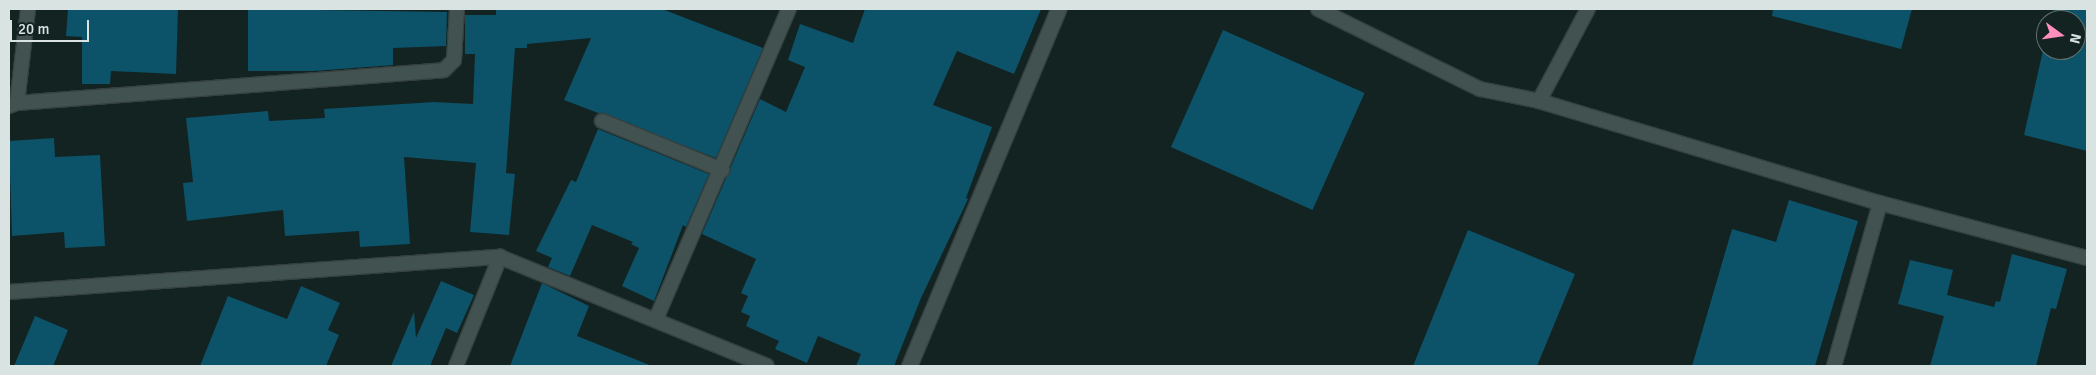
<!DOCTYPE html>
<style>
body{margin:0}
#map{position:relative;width:2096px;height:375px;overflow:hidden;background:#132322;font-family:Signika,sans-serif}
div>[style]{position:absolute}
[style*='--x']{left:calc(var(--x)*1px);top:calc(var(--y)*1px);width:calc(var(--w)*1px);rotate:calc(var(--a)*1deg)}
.building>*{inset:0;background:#0c5268;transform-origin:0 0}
.roads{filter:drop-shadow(1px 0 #35403f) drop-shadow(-1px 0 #35403f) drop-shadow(0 1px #35403f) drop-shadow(0 -1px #35403f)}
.lane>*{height:14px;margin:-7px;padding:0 7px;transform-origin:7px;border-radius:7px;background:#415251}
.secondary>*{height:15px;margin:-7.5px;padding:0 7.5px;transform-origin:7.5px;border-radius:7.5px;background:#415251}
span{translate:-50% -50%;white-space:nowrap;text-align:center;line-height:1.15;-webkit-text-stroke:5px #132322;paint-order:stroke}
.frame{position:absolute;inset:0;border:10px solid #d9e3e2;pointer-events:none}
.north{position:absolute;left:2036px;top:10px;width:50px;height:50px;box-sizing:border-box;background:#132322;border:1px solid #62706f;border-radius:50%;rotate:104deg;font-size:14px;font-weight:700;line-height:20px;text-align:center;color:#d9e3e2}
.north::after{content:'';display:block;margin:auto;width:18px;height:22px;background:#fe8ebb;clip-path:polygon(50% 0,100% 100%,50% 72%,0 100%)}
.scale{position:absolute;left:10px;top:20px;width:79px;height:22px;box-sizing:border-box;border:2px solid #d9e3e2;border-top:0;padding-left:6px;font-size:15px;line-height:18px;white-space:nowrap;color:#d9e3e2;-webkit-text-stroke:4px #132322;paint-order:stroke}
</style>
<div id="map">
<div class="building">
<div style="clip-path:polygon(68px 9px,178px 9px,176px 74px,111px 71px,110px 84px,82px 84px,82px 37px,66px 36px)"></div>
<div style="clip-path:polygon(248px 9px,447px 12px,446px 46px,393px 48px,393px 65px,314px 71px,248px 71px)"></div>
<div style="clip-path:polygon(496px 9px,662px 9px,763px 48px,716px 158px,564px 100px,591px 38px,527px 44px,527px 48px,515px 48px,506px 173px,515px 174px,509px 235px,470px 232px,476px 163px,404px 157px,410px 244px,360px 247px,359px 231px,285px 236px,283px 210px,187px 221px,183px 183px,193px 182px,186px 118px,268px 111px,269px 121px,325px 118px,324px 109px,434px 102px,473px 104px,475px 54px,465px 54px,465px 15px,496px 15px)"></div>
<div style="clip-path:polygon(865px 9px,1041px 9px,1014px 74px,957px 51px,933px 105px,992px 127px,966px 198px,968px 199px,921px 298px,894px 366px,856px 366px,861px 354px,818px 336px,807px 363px,775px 349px,779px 341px,746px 326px,750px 316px,741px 312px,748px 296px,741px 293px,756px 259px,702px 234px,760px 99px,786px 112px,805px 67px,788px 60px,800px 24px,853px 43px)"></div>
<div style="clip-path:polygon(1773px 9px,1912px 9px,1901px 49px,1772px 16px)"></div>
<div style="clip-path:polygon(2054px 9px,2087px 9px,2087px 151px,2024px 135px,2046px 37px,2046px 50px,2076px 50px,2076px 20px,2051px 20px)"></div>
<div style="left:1223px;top:30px;width:155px;height:128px;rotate:24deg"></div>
<div style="clip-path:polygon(598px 129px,709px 174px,686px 227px,683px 225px,654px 301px,622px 286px,639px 248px,631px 244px,633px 242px,592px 225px,570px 276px,548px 267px,552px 258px,536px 251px,571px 180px,576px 182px)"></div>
<div style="clip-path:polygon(54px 138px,55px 157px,100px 155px,105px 246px,65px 248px,64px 232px,12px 236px,9px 141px)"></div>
<div style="clip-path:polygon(1789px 200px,1858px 221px,1815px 366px,1692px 366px,1732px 229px,1776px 242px)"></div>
<div style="clip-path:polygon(1468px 230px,1575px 274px,1537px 366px,1413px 366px)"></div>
<div style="clip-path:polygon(2012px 254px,2067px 269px,2056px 309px,2051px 308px,2036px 366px,1930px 366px,1944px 316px,1898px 304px,1910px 260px,1953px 270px,1947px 295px,1994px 307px,1996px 301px,2000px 302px)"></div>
<div style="clip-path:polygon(441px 281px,474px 295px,457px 333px,446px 328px,430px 366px,391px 366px,414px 312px,416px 338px)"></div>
<div style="clip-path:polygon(542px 283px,589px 306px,577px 336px,652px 366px,510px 366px)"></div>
<div style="clip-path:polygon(301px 286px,340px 303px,328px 330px,339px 335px,326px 366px,200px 366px,228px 296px,287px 319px)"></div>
<div style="clip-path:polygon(35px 316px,68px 330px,53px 366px,14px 366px)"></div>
</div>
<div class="roads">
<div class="lane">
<div style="--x:1318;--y:9;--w:181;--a:26.3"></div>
<div style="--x:1480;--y:89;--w:60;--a:11.5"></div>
<div style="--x:1539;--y:101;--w:356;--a:16.7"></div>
<div style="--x:1880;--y:203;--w:214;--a:14.9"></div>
<div style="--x:1539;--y:101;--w:104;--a:-62"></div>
<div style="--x:17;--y:103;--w:95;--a:-83.3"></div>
<div style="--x:9;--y:106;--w:9;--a:-21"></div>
<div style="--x:17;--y:103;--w:428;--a:-4.4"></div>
<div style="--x:444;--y:70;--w:14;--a:-45"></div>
<div style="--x:454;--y:60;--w:51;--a:-86.6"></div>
<div style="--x:602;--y:121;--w:130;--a:22.2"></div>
<div style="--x:9;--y:292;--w:492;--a:-4.1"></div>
<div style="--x:500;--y:257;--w:288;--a:22.2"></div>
<div style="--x:656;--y:319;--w:337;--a:-66.8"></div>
<div style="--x:456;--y:366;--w:118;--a:-68"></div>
<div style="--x:1834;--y:366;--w:169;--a:-74.2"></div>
</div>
<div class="secondary">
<div style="--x:909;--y:366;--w:387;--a:-67.3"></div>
</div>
</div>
<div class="frame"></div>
<div class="north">N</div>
<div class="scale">20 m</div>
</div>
